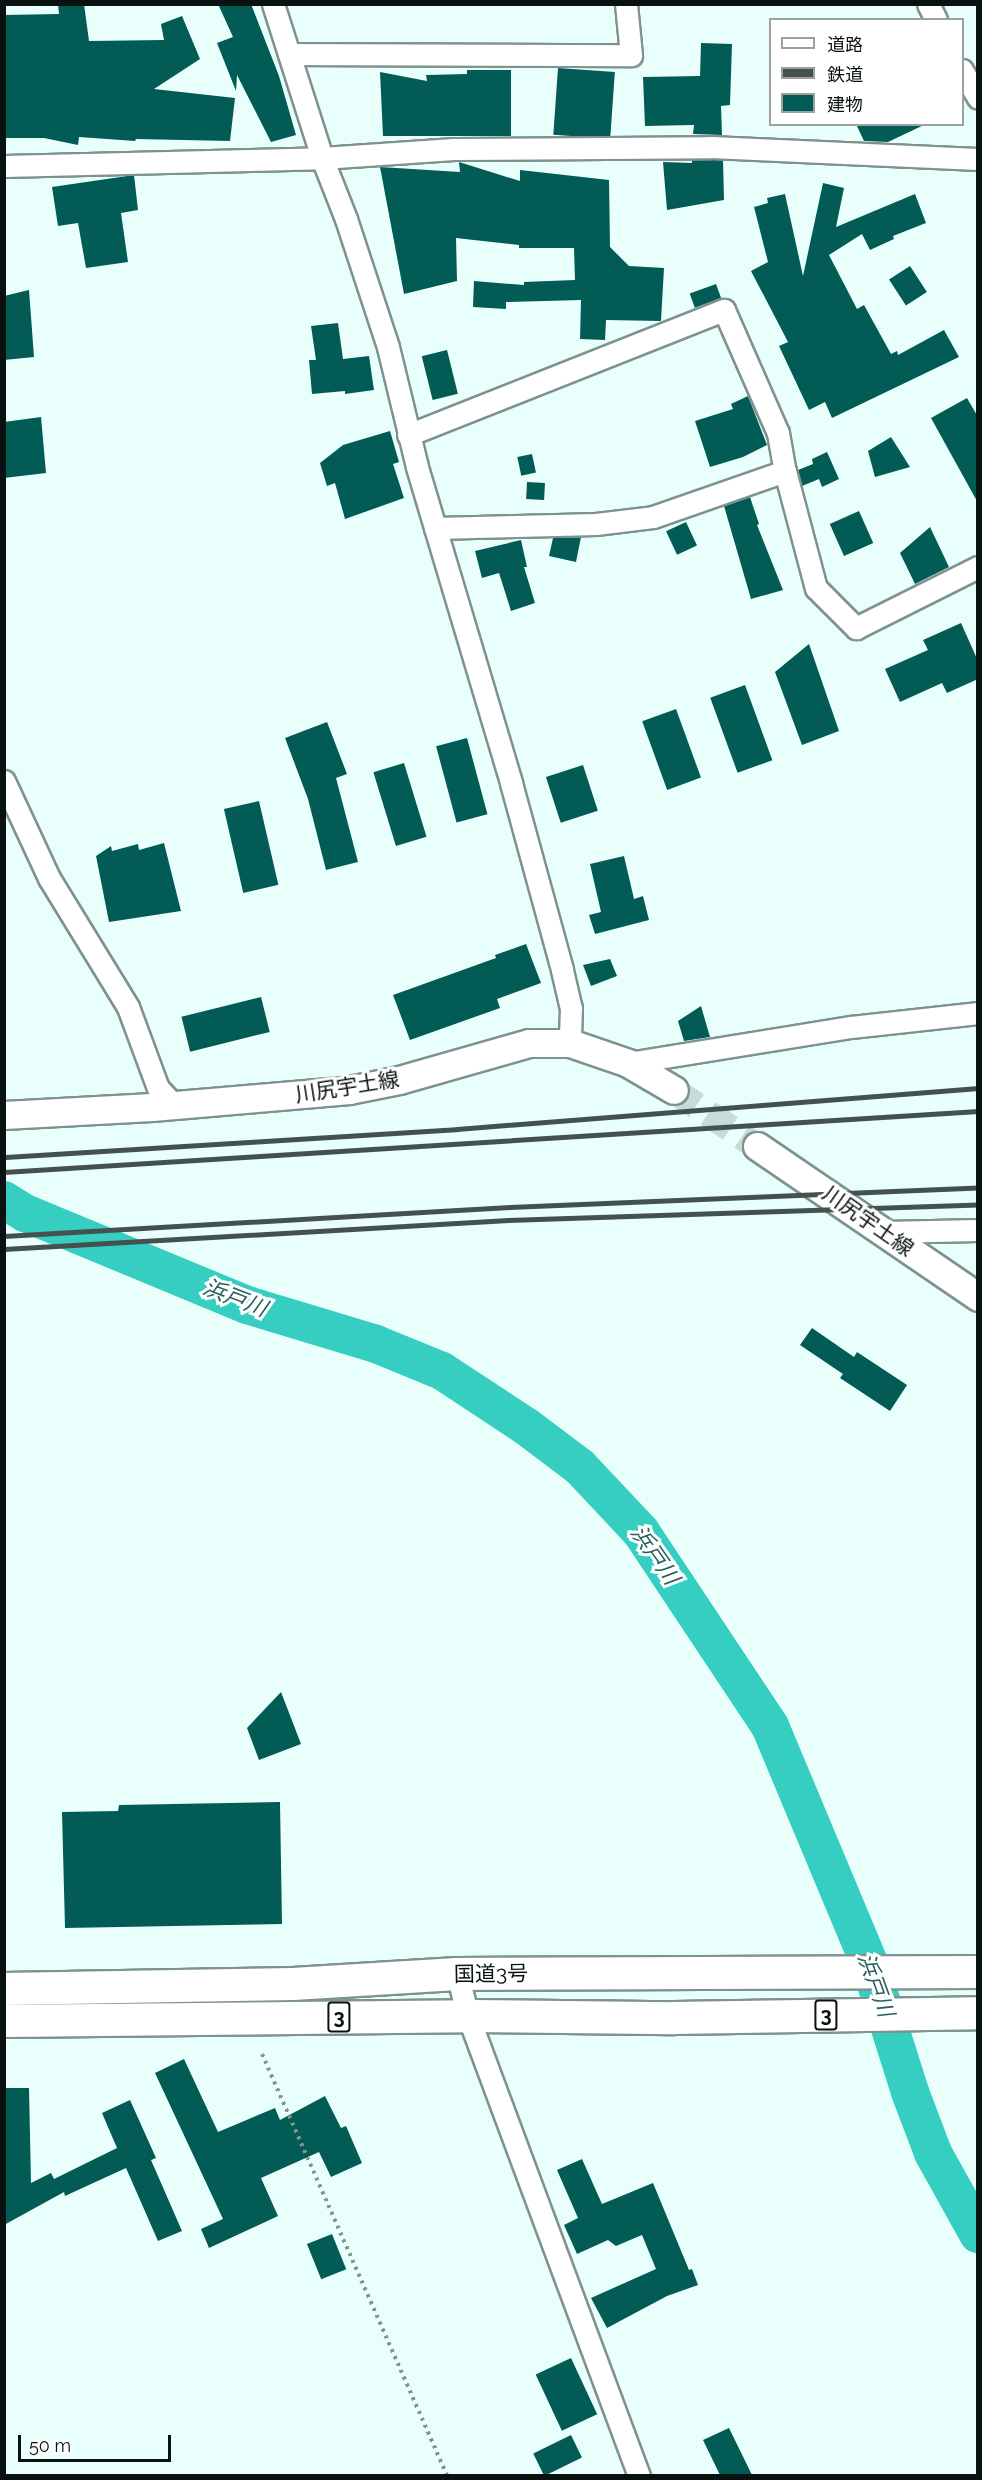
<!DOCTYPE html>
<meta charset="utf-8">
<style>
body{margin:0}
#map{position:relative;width:982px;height:2480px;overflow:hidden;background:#e8fffc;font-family:Raleway,"Noto Sans JP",sans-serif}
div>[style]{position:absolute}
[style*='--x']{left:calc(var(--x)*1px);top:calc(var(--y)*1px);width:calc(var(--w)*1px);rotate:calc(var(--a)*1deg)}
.river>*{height:38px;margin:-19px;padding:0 19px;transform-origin:19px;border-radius:19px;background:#36cec1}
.building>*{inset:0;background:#025c55;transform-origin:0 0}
.major-tunnel>*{height:27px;margin-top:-13.5px;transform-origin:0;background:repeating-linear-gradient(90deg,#c7dbd9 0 27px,transparent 0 41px)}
.path>*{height:4px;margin-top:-2px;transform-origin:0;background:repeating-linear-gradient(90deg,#849492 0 3px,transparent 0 7.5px)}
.roads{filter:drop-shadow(2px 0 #7e928f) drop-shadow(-2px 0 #7e928f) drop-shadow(0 2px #7e928f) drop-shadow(0 -2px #7e928f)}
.minor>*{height:21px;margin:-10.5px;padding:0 10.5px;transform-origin:10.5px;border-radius:10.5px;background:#fff}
.major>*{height:27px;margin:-13.5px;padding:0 13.5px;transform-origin:13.5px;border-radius:13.5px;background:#fff}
.highway>*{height:32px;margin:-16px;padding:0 16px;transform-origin:16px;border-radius:16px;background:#fff}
.rail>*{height:4.5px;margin:-2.25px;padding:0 2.25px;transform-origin:2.25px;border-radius:2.25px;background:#45514f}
span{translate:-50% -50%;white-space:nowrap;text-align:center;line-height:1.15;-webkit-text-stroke:6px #fff;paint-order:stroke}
.shield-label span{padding:2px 4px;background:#fff;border:2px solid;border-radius:4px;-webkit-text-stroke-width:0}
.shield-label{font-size:20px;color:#0a1211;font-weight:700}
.street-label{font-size:21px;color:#0a1211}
.water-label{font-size:22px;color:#27625c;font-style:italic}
.frame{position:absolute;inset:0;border:6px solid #0a1211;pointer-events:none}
.legend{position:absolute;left:769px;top:18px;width:195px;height:108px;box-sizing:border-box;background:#fff;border:2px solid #9da0a0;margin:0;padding:8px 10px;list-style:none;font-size:18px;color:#0a1211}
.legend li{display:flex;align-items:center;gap:12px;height:30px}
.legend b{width:30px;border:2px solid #9da0a0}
.scale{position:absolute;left:18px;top:2435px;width:153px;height:27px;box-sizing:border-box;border:3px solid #0a1211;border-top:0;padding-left:8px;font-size:18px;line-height:21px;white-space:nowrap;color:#0a1211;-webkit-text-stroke:4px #fff;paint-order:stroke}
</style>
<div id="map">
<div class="river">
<div style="--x:4;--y:1200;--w:25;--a:32"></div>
<div style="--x:25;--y:1213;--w:240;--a:22.5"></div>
<div style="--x:247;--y:1305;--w:135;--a:16.8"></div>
<div style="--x:376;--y:1344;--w:71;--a:22.2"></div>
<div style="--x:442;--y:1371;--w:102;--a:33.4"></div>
<div style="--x:527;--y:1427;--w:66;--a:37"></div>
<div style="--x:580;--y:1467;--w:89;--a:46.8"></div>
<div style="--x:641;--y:1532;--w:233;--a:56.4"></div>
<div style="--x:770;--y:1726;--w:259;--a:67.3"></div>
<div style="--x:870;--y:1965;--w:133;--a:72.5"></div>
<div style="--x:910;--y:2092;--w:65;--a:69.3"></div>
<div style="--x:933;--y:2153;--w:93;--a:60.9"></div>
</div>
<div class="building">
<div style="clip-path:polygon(58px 4px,84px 4px,89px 41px,164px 40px,161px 24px,182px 16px,200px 59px,154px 89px,235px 98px,230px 141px,136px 139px,135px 141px,79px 137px,78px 145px,44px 138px,4px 138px,4px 15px,59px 14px)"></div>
<div style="clip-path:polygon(218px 4px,251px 4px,279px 76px,296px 135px,271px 142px,237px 75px,236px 91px,217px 43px,233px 37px)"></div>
<div style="clip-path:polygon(701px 43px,732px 44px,730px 105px,721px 106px,722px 135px,693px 134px,694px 125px,645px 126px,643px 77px,700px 76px)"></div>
<div style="left:558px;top:68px;width:57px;height:67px;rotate:4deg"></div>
<div style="clip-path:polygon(467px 70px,511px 70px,511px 136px,383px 136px,380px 72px,427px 81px,426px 75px,467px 74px)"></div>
<div style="clip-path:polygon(856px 124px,926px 124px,888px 142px,864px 141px)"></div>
<div style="clip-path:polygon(692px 160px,723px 160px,724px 200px,667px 210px,663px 162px,692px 163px)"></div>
<div style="clip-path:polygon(459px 162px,520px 181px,520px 170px,609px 180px,610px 247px,629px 266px,664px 268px,661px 321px,606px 320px,605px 340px,580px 339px,581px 300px,506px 302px,506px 309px,473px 307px,474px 281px,524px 285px,524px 282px,575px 280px,574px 248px,519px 248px,519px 245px,456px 238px,457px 281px,404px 294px,380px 167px,460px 172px)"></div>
<div style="clip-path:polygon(134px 175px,138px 210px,121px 213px,128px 262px,86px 268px,78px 223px,58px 226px,52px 187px)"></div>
<div style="clip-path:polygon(823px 183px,844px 188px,836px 227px,915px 194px,926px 223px,893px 236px,894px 239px,870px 250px,862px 234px,829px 255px,857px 309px,864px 305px,891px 354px,897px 351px,898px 355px,944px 330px,959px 357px,832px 418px,825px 402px,809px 410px,779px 346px,788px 342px,751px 271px,768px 262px,754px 207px,768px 203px,767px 198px,785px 194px,803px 276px)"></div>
<div style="left:910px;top:266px;width:31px;height:25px;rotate:57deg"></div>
<div style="left:716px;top:284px;width:15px;height:28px;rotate:70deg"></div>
<div style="clip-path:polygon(29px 290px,34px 357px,4px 360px,4px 296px)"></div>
<div style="clip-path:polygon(338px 323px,343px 359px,369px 356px,374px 390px,345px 394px,345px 391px,312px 394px,309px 360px,316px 360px,311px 326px)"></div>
<div style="left:447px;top:350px;width:45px;height:26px;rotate:76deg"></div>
<div style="clip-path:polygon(748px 396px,767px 445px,743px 457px,710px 467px,695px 421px,733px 409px,731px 404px)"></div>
<div style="clip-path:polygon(967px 398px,978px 417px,978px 503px,931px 418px)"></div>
<div style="clip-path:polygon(41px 417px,46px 473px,4px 478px,4px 422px)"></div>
<div style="clip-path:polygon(390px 431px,399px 462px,393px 464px,404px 498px,345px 519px,335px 483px,327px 486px,320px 463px,343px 445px)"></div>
<div style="clip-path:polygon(891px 437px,910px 467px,875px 477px,868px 451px)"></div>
<div style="clip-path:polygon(827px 452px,839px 479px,822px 487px,819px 479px,802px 486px,798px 470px,813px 464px,812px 459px)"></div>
<div style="left:532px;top:454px;width:19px;height:15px;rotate:78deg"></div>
<div style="left:527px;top:482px;width:18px;height:17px;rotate:3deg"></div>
<div style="clip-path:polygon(750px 497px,759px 524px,757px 525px,783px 590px,751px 599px,724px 506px)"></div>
<div style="left:859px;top:511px;width:35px;height:32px;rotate:66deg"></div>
<div style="left:686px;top:522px;width:26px;height:22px;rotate:65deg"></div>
<div style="clip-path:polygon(930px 527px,949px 567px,915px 584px,900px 553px)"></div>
<div style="clip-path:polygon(581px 537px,576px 562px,549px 556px,553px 538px)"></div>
<div style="clip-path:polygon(521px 540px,527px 567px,524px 567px,535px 603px,511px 611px,499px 573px,482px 578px,475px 551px)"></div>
<div style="clip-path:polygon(961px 623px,978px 661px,978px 679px,947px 693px,942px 683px,900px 702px,885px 669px,928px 650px,923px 640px)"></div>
<div style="clip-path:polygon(809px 644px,839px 731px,802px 745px,775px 672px)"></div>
<div style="left:745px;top:685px;width:80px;height:37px;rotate:70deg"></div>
<div style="left:676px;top:709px;width:73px;height:36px;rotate:70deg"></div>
<div style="clip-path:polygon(327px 722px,347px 774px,336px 778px,358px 862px,326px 870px,308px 799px,285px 738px)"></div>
<div style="left:467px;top:738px;width:79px;height:32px;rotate:75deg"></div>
<div style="left:404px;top:763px;width:77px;height:32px;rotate:73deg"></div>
<div style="left:583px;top:765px;width:48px;height:39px;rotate:72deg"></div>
<div style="left:259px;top:801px;width:86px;height:36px;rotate:77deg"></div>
<div style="clip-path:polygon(164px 843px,181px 911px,109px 922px,96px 856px,111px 846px,112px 851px,138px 844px,139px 850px)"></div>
<div style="clip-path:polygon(624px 856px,634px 899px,643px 896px,649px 920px,595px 934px,589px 915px,601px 912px,590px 864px)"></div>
<div style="clip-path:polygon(526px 944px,541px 983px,497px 999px,500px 1008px,410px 1040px,393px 995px,496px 958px,495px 955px)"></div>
<div style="clip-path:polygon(610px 959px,617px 976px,591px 986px,583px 965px)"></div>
<div style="left:261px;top:997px;width:36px;height:82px;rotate:76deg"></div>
<div style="clip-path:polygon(701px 1006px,710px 1037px,684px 1041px,678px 1021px)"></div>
<div style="clip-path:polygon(812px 1328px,854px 1357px,857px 1352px,907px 1385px,890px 1411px,840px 1378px,843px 1374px,800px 1345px)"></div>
<div style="clip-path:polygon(281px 1692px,301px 1744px,259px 1760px,247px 1728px)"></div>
<div style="clip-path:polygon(280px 1802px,282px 1924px,65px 1928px,62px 1812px,118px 1811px,119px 1805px)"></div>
<div style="clip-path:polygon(184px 2059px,218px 2132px,275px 2108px,280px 2120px,325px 2096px,341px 2128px,346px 2126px,362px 2163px,331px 2177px,319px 2152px,261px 2178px,278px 2216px,209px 2248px,201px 2229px,223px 2219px,155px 2073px)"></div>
<div style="clip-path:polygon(4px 2088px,29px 2088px,31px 2183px,51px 2173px,54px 2179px,117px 2148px,102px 2113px,130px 2100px,156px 2158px,151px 2160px,182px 2231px,158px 2241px,126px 2168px,65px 2196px,64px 2192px,4px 2225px)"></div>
<div style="clip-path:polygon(582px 2159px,602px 2204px,653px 2183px,689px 2270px,692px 2269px,698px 2285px,667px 2296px,607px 2328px,591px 2298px,656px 2269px,642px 2235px,616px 2246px,608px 2240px,577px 2254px,564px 2225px,578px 2218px,557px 2170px)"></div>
<div style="left:332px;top:2234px;width:38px;height:27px;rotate:68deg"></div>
<div style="left:571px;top:2358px;width:62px;height:39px;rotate:65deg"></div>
<div style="clip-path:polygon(729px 2428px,752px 2475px,720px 2475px,703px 2440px)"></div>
<div style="left:571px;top:2435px;width:25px;height:42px;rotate:64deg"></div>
</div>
<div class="major-tunnel">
<div style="--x:674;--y:1090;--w:100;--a:34"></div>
</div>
<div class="path">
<div style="--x:262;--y:2054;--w:461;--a:66.3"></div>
</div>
<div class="roads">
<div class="minor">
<div style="--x:273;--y:4;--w:162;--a:72.3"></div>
<div style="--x:322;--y:158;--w:66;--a:68.5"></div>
<div style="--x:346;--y:219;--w:135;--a:71.8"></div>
<div style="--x:388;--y:347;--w:123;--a:76.4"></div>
<div style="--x:417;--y:467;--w:330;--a:73.4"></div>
<div style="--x:511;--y:783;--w:194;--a:74.7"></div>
<div style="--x:562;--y:970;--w:39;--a:77"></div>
<div style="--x:571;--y:1008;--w:35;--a:92"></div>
<div style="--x:928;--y:4;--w:18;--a:63"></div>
<div style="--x:289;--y:54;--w:342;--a:0.2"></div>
<div style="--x:631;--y:55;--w:51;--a:-95.6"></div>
<div style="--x:962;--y:70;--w:32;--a:60"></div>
<div style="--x:4;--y:166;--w:318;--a:-1.4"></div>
<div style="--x:322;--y:158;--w:132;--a:-3.9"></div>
<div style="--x:454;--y:149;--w:257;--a:-0.4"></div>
<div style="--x:711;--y:147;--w:267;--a:2.6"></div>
<div style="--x:408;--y:435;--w:340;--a:-21.6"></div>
<div style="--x:724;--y:310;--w:134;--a:66.3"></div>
<div style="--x:778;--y:433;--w:39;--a:80"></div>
<div style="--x:435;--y:528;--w:161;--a:-1.4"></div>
<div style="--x:596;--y:524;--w:57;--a:-7"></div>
<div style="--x:653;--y:517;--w:140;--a:-19.2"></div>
<div style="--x:785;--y:471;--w:121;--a:75.2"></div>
<div style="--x:816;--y:588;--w:57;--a:45"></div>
<div style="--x:856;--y:628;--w:136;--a:-26.6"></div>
<div style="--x:4;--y:781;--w:107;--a:65.1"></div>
<div style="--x:49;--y:878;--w:151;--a:58.5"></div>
<div style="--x:128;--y:1007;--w:86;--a:69.7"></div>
<div style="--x:158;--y:1088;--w:23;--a:47"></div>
<div style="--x:628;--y:1063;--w:226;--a:-9.2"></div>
<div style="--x:851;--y:1027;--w:128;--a:-6.3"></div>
<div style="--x:883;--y:1232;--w:95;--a:-1.2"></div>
<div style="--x:457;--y:1974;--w:43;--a:75.3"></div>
<div style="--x:468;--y:2016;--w:491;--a:69.6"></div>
</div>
<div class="major">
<div style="--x:4;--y:1115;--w:148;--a:-3.1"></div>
<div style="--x:152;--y:1107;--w:198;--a:-4.9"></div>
<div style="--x:349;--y:1090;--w:51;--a:-11.3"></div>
<div style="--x:399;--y:1080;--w:135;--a:-15.9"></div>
<div style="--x:529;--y:1043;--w:41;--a:0"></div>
<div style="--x:570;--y:1043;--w:61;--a:19"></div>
<div style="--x:628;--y:1063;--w:53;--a:30.4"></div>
<div style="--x:757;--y:1146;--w:268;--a:34.3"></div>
</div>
<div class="highway">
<div style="--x:4;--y:1989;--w:289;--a:-1"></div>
<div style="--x:293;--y:1984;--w:164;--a:-3.5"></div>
<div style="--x:457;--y:1974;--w:521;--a:-0.22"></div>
<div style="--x:4;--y:2021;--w:464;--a:-0.6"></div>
<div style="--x:468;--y:2016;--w:206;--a:0.6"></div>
<div style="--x:674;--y:2018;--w:304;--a:-0.9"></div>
</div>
</div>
<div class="rail">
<div style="--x:4;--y:1157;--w:454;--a:-3.5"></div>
<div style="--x:457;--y:1129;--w:523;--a:-4.5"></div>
<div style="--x:4;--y:1172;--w:976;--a:-3.58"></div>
<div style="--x:4;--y:1236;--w:507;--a:-3.28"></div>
<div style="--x:510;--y:1207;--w:468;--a:-2.4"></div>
<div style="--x:4;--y:1249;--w:505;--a:-3.29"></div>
<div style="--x:508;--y:1220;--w:470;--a:-1.9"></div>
</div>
<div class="shield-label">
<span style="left:826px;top:2015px">3</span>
<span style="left:339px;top:2017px">3</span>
</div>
<div class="street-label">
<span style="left:347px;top:1087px;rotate:-9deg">川尻宇土線</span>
<span style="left:868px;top:1221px;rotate:35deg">川尻宇土線</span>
<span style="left:491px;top:1974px;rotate:-1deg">国道3号</span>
</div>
<div class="water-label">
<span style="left:235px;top:1298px;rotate:21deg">浜戸川</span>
<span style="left:655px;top:1555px;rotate:55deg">浜戸川</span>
<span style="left:876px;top:1985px;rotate:70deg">浜戸川</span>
</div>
<div class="frame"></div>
<ul class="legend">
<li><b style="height:8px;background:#fff"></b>道路</li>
<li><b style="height:8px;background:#45514f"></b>鉄道</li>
<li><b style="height:16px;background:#025c55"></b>建物</li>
</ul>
<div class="scale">50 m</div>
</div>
